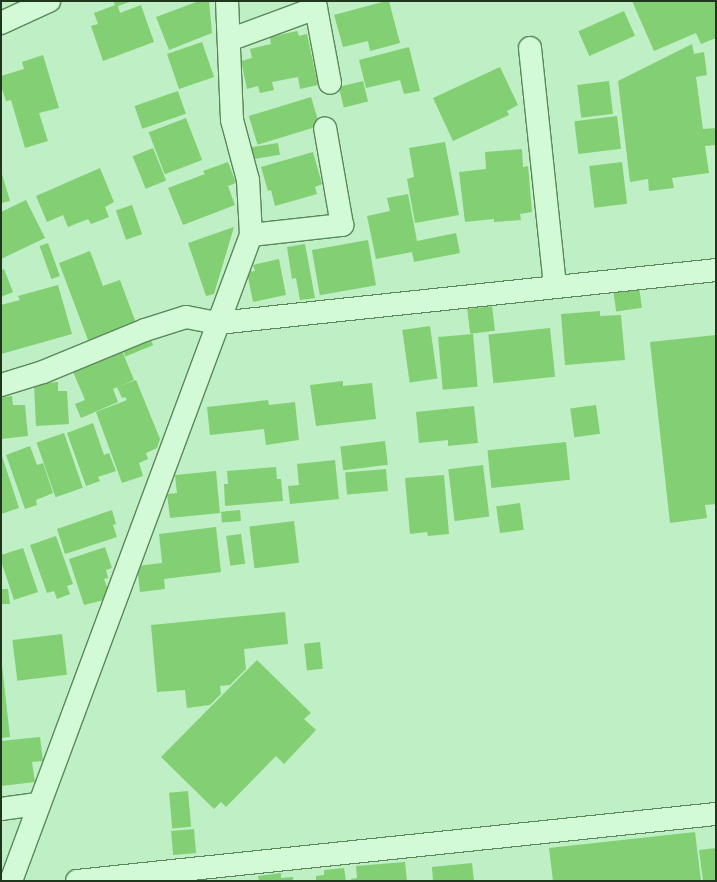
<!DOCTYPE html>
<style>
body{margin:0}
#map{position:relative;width:717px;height:882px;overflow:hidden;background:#bfefc4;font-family:"Zilla Slab",serif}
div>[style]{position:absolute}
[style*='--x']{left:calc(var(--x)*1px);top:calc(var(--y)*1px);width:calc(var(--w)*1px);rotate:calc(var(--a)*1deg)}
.building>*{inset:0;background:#83cf73;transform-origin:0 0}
.roads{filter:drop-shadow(1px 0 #5a8857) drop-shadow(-1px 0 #5a8857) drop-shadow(0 1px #5a8857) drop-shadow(0 -1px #5a8857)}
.street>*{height:22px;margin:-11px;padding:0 11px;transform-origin:11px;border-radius:11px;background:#d2fad6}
span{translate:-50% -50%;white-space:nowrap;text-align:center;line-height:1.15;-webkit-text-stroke:4px #cff7d3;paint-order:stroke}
.frame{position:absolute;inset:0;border:2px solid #1f371c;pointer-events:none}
</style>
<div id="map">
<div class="building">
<div style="clip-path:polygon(113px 1px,132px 1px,118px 6px,120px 13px,141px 5px,154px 42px,103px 61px,91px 26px,98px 24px,94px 13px,115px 5px)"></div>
<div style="clip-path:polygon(199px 1px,209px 1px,212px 33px,169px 50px,156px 17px)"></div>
<div style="clip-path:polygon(386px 1px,389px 1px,400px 43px,370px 51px,368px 41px,343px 47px,334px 15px)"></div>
<div style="clip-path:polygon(632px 1px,716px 1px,716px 38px,701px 44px,696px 33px,654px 51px)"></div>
<div style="left:624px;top:11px;width:27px;height:50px;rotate:66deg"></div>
<div style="clip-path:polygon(297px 31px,299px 36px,307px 34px,318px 85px,300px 89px,298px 77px,272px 82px,274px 90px,260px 93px,258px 86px,247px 89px,241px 61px,252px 58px,250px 49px,271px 44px,270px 37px)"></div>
<div style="left:202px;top:42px;width:37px;height:37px;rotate:71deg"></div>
<div style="clip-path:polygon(692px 44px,694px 54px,704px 52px,707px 75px,696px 77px,703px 129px,716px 128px,716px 145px,705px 146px,709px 173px,672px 178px,674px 188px,649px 191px,648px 179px,630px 182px,618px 81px)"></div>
<div style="clip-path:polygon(409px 47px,420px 91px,404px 94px,400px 80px,366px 88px,359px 60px)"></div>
<div style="clip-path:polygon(43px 55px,59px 108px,39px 113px,48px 141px,25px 148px,11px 100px,6px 101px,1px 86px,1px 76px,24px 69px,22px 62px)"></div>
<div style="clip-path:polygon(500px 67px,518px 105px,507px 111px,509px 115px,453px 141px,433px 98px)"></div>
<div style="left:363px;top:81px;width:21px;height:25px;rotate:76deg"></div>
<div style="left:609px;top:81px;width:33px;height:32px;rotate:83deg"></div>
<div style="left:178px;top:91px;width:24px;height:46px;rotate:71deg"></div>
<div style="left:311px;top:97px;width:30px;height:65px;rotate:73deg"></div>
<div style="left:617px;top:116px;width:33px;height:43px;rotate:83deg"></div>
<div style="left:186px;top:118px;width:45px;height:40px;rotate:69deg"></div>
<div style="clip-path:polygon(445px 142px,459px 215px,415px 223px,407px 179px,414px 177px,409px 148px)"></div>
<div style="left:278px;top:143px;width:12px;height:27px;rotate:81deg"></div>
<div style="left:153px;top:148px;width:35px;height:22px;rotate:68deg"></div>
<div style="clip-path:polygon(522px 149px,523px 167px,528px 166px,532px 212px,520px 214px,521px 220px,494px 222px,494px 219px,465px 222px,459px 172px,486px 169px,485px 152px)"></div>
<div style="clip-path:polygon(313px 152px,322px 184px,315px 187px,317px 194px,275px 206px,271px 190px,268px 191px,261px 167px)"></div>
<div style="clip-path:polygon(228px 162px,236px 183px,228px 186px,235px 205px,183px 225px,168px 188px,205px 174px,203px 171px)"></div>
<div style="left:622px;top:162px;width:42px;height:33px;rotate:83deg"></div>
<div style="clip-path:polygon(100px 168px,114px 202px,105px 207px,109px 217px,91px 224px,88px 219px,68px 227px,63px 215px,47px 222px,36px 196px)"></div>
<div style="clip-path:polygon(1px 171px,10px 201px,1px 203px)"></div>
<div style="clip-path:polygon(408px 194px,417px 241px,456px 233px,460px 253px,414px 262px,412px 252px,376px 259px,367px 216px,390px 211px,387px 198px)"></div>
<div style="clip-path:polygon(26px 200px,45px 238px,1px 259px,1px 212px)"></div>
<div style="left:132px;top:205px;width:31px;height:17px;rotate:71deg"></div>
<div style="clip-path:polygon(234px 227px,214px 294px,206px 296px,188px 243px)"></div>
<div style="left:368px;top:240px;width:46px;height:57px;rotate:80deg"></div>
<div style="left:48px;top:243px;width:35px;height:9px;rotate:70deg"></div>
<div style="clip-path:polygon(305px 244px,315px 298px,300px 300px,296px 278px,292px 279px,287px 247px)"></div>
<div style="clip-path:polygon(90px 251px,103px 286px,120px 280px,136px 323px,88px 340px,59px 263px)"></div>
<div style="clip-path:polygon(279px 259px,286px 295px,253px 302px,247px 272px,255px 271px,253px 265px)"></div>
<div style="clip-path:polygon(4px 269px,13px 292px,1px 297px,1px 270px)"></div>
<div style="clip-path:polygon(58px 285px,72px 334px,1px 354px,1px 305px,20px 300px,18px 296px)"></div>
<div style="left:639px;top:287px;width:21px;height:26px;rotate:82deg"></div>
<div style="left:492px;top:306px;width:25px;height:25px;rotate:83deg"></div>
<div style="clip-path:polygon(600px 311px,600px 316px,621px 315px,625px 360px,565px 365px,561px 314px)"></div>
<div style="left:430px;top:326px;width:53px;height:28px;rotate:82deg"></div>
<div style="left:550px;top:328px;width:49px;height:62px;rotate:84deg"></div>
<div style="left:473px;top:334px;width:53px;height:35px;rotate:85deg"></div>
<div style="left:149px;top:335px;width:11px;height:30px;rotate:68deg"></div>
<div style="clip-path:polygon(716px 335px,716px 504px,705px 505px,707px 518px,670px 523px,650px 342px)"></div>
<div style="clip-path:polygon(120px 346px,134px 380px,113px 389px,118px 402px,81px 418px,75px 404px,85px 400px,71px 367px)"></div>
<div style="clip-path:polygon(136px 380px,160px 439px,157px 448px,146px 453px,148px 459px,139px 463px,143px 476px,122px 483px,96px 412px,127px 400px,125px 397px,122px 398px,117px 387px)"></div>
<div style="clip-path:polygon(343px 381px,343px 386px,372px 383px,376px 419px,316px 426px,310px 385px)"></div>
<div style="clip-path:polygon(58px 382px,58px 391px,67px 391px,69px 424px,36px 426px,34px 384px)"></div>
<div style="clip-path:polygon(12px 396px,13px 405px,25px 405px,28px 436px,1px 439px,1px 397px)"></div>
<div style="clip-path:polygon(268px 400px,269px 405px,295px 402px,299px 440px,266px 445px,264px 429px,210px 435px,207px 407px)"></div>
<div style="left:596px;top:405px;width:29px;height:26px;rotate:82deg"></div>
<div style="clip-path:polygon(474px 406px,478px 443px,448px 446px,448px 440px,419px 443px,416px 412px)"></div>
<div style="clip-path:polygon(93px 423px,104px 455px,109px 453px,116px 471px,98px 477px,100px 481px,86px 486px,67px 433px)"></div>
<div style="left:64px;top:433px;width:58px;height:29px;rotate:71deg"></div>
<div style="left:385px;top:441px;width:24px;height:45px;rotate:83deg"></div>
<div style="left:566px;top:442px;width:38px;height:79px;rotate:84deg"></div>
<div style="clip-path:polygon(30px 446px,37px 465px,43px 463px,53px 493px,36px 500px,37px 505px,25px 509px,6px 455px)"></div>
<div style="clip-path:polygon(1px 453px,19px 508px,1px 514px)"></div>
<div style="clip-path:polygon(335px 460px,339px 499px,290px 504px,288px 486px,299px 485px,297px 464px)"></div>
<div style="left:483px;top:465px;width:52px;height:35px;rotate:83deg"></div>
<div style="clip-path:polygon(276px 467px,277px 479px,281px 479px,283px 501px,225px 506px,224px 484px,228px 484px,227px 471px)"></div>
<div style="left:386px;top:469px;width:22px;height:41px;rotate:85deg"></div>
<div style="clip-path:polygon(216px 471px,220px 513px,170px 518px,167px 494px,177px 493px,175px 475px)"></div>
<div style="clip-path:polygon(444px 475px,449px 534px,428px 536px,427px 532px,410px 534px,405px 478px)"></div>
<div style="left:520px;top:503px;width:27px;height:24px;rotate:82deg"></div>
<div style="clip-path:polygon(112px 510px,116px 524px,113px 525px,117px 537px,65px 554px,57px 529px)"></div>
<div style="left:240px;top:510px;width:11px;height:19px;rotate:85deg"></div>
<div style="left:294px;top:521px;width:42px;height:45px;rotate:83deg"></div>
<div style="clip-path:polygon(216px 527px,221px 572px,164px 579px,165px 589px,140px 592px,137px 566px,162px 563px,163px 571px,159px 534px)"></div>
<div style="left:241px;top:534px;width:30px;height:15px;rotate:82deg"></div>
<div style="clip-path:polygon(56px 536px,73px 584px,67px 586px,70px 594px,57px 599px,54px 591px,47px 593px,30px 545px)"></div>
<div style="clip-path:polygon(105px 547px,112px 568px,106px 570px,108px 578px,104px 579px,108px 590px,104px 600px,84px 605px,69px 559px)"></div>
<div style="clip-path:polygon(23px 548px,38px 592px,14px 600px,1px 561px,1px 555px)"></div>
<div style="clip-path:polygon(1px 589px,8px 589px,10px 604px,1px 604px)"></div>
<div style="clip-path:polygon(285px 612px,288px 644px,244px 649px,246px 669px,230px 685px,220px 686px,221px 694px,210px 705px,187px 708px,185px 690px,157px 692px,151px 625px)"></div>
<div style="left:62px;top:634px;width:41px;height:50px;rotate:83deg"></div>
<div style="left:320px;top:642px;width:27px;height:16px;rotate:84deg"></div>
<div style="clip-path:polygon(1px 656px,10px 737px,1px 738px)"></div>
<div style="clip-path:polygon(257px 660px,311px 713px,304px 719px,316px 730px,284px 764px,276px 756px,226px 807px,221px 802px,214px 809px,161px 757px)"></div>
<div style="clip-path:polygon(40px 737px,43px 761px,32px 762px,35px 782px,1px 786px,1px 741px)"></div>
<div style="left:188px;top:791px;width:36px;height:19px;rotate:85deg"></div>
<div style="left:194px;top:829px;width:24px;height:23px;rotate:85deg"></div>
<div style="clip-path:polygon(695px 832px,701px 881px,553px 881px,549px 848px)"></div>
<div style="clip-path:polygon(716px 848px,716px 881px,703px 881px,699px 850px)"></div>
<div style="clip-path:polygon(405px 862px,407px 881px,351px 881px,351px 879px,357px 878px,356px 866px)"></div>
<div style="clip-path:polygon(472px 863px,474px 881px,433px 881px,432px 867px)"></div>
<div style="clip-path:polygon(344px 868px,346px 881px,316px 881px,316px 876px,324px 875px,324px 870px)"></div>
<div style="clip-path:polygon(281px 873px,281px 878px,293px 877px,293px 881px,259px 881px,258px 876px)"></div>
</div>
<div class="roads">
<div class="street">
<div style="--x:1;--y:23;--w:53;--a:-24.6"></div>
<div style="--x:229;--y:40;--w:93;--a:-20.2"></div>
<div style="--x:316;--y:8;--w:76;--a:79.4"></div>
<div style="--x:530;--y:48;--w:239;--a:84"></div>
<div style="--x:251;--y:235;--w:92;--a:-6.3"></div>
<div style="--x:342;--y:225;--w:98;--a:-99.9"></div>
<div style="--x:1;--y:385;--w:44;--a:-17.2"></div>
<div style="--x:43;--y:372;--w:110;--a:-22.4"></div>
<div style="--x:145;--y:330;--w:43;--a:-17.6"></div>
<div style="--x:186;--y:317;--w:33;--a:11"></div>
<div style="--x:218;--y:323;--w:501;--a:-6.07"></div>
<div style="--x:1;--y:809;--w:37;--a:-8"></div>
<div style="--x:11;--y:881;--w:689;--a:-69.62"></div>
<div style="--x:251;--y:235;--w:55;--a:-93.1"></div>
<div style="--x:248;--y:180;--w:62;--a:-104.9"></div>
<div style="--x:232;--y:120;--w:119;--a:-92.4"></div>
<div style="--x:77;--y:881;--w:643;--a:-5.99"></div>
</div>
</div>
<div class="frame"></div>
</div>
